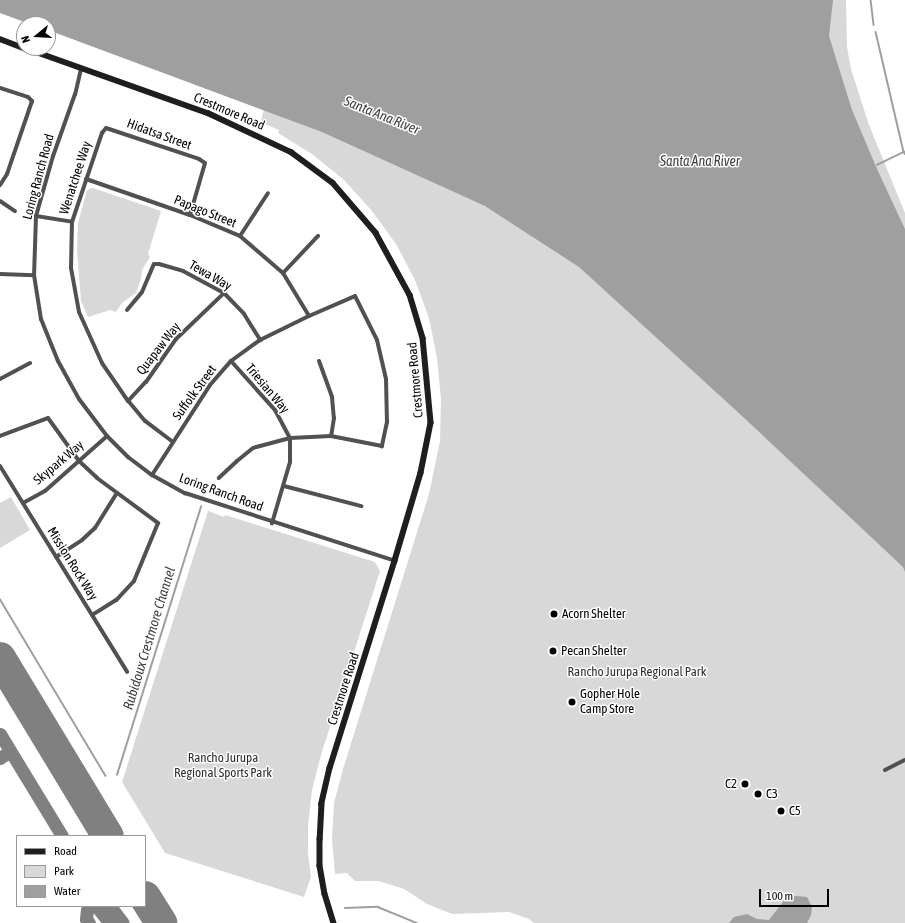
<!DOCTYPE html>
<style>
body{margin:0}
#map{position:relative;width:905px;height:923px;overflow:hidden;background:#fff;font-family:"Asap Condensed",sans-serif}
div>[style]{position:absolute}
[style*='--x']{left:calc(var(--x)*1px);top:calc(var(--y)*1px);width:calc(var(--w)*1px);rotate:calc(var(--a)*1deg)}
.green>*{inset:0;background:#d8d8d8}
.water>*{inset:0;background:#9f9f9f}
.stream>*{height:1.5px;margin:-0.75px;padding:0 0.75px;transform-origin:0.75px;border-radius:0.75px;background:#9f9f9f}
.taxiway>*{height:13px;margin:-6.5px;padding:0 6.5px;transform-origin:6.5px;border-radius:6.5px;background:#808080}
.runway>*{height:32px;margin:-16px;padding:0 16px;transform-origin:16px;border-radius:16px;background:#808080}
.street>*{height:4px;margin:-2px;padding:0 2px;transform-origin:2px;border-radius:2px;background:#515151}
.secondary>*{height:5.5px;margin:-2.75px;padding:0 2.75px;transform-origin:2.75px;border-radius:2.75px;background:#1e1e1e}
.dots>*{width:11px;height:11px;translate:-50% -50%;box-sizing:border-box;border:2px solid #fff;border-radius:50%}
span{translate:-50% -50%;white-space:nowrap;text-align:center;line-height:1.15;-webkit-text-stroke:3px #fff;paint-order:stroke}
.street-label{font-size:13px;color:#000}
.poi-label{font-size:13px;color:#000}
.left{translate:0 -50%;text-align:left}
.right{translate:-100% -50%;text-align:right}
.park-label{font-size:13px;color:#2f2f2f}
.water-label{font-size:14px;color:#404040;font-style:italic}
.legend{position:absolute;left:16px;top:835px;width:130px;height:72px;box-sizing:border-box;background:#fff;border:1px solid #999;margin:0;padding:5px 7px;list-style:none;font-size:12px;color:#000}
.legend li{display:flex;align-items:center;gap:8px;height:20px}
.legend b{width:20px;border:1px solid #999}
.north{position:absolute;left:16px;top:16px;width:40px;height:40px;box-sizing:border-box;background:#fff;border:1px solid #999;border-radius:50%;rotate:252deg;font-size:11px;font-weight:700;line-height:16px;text-align:center;color:#000}
.north::after{content:'';display:block;margin:auto;width:14px;height:18px;background:#000;clip-path:polygon(50% 0,100% 100%,50% 72%,0 100%)}
.scale{position:absolute;left:759px;top:889px;width:70px;height:18px;box-sizing:border-box;border:2px solid #000;border-top:0;padding-left:5px;font-size:12px;line-height:14px;white-space:nowrap;color:#000;-webkit-text-stroke:3px #fff;paint-order:stroke}
</style>
<div id="map">
<div class="green">
<div style="clip-path:polygon(287px 0,846px 0,847px 47px,851px 69px,869px 125px,905px 213px,905px 923px,534px 923px,529px 919px,509px 912px,452px 914px,427px 904px,404px 889px,379px 881px,355px 881px,347px 873px,335px 874px,332px 839px,334px 803px,343px 769px,429px 494px,440px 441px,441px 399px,437px 358px,429px 318px,415px 280px,396px 244px,372px 211px,344px 180px,312px 154px,278px 133px,279px 130px,261px 122px)"></div>
<div style="clip-path:polygon(93px 188px,161px 211px,148px 254px,150px 257px,142px 270px,141px 279px,136px 293px,122px 303px,116px 312px,110px 310px,88px 317px,81px 301px,77px 251px,78px 223px,87px 190px)"></div>
<div style="clip-path:polygon(11px 497px,30px 530px,0 548px,0 503px)"></div>
<div style="clip-path:polygon(208px 511px,224px 517px,225px 515px,375px 562px,380px 571px,321px 755px,312px 790px,308px 826px,308px 853px,311px 877px,304px 897px,165px 853px,122px 782px)"></div>
</div>
<div class="water">
<div style="clip-path:polygon(0 0,833px 0,829px 36px,852px 110px,877px 169px,905px 229px,905px 572px,903px 567px,741px 415px,579px 267px,485px 206px,322px 132px,48px 30px,48px 24px,30px 24px,0 13px)"></div>
<div style="clip-path:polygon(796px 896px,807px 897px,812px 907px,811px 915px,807px 923px,729px 923px,734px 917px,747px 914px,757px 919px,769px 920px,786px 898px)"></div>
</div>
<div class="stream">
<div style="--x:871;--y:0;--w:25;--a:83"></div>
<div style="--x:876;--y:32;--w:123;--a:76.9"></div>
<div style="--x:877;--y:165;--w:30;--a:-26"></div>
<div style="--x:904;--y:152;--w:2;--a:63"></div>
<div style="--x:0;--y:599;--w:206;--a:59.1"></div>
<div style="--x:117;--y:775;--w:281;--a:-72.6"></div>
<div style="--x:345;--y:908;--w:33;--a:-2"></div>
<div style="--x:378;--y:907;--w:42;--a:22.3"></div>
</div>
<div class="taxiway">
<div style="--x:0;--y:734;--w:119;--a:58.7"></div>
<div style="--x:0;--y:758;--w:12;--a:-35"></div>
<div style="--x:96;--y:906;--w:22;--a:51"></div>
<div style="--x:110;--y:906;--w:21;--a:53"></div>
<div style="--x:89;--y:923;--w:5;--a:-127"></div>
<div style="--x:86;--y:919;--w:9;--a:-84"></div>
<div style="--x:87;--y:910;--w:6;--a:-45"></div>
</div>
<div class="runway">
<div style="--x:0;--y:658;--w:208;--a:58.8"></div>
<div style="--x:145;--y:897;--w:31;--a:58"></div>
</div>
<div class="street">
<div style="--x:81;--y:69;--w:26;--a:103"></div>
<div style="--x:75;--y:94;--w:66;--a:109.5"></div>
<div style="--x:53;--y:156;--w:62;--a:105.8"></div>
<div style="--x:36;--y:216;--w:59;--a:91.9"></div>
<div style="--x:34;--y:275;--w:45;--a:81"></div>
<div style="--x:41;--y:319;--w:45;--a:68"></div>
<div style="--x:58;--y:361;--w:43;--a:61.1"></div>
<div style="--x:79;--y:399;--w:46;--a:52.9"></div>
<div style="--x:107;--y:436;--w:30;--a:45"></div>
<div style="--x:128;--y:457;--w:30;--a:37"></div>
<div style="--x:152;--y:475;--w:38;--a:29"></div>
<div style="--x:185;--y:493;--w:221;--a:17.9"></div>
<div style="--x:0;--y:88;--w:29;--a:18"></div>
<div style="--x:28;--y:97;--w:6;--a:45"></div>
<div style="--x:32;--y:101;--w:77;--a:108.9"></div>
<div style="--x:7;--y:174;--w:13;--a:122"></div>
<div style="--x:86;--y:179;--w:110;--a:19.1"></div>
<div style="--x:190;--y:215;--w:54;--a:22.8"></div>
<div style="--x:240;--y:236;--w:57;--a:40.7"></div>
<div style="--x:283;--y:273;--w:50;--a:58.8"></div>
<div style="--x:0;--y:201;--w:18;--a:34"></div>
<div style="--x:36;--y:216;--w:36;--a:9"></div>
<div style="--x:240;--y:236;--w:51;--a:-56.9"></div>
<div style="--x:283;--y:273;--w:51;--a:-46.6"></div>
<div style="--x:0;--y:274;--w:34;--a:2"></div>
<div style="--x:127;--y:310;--w:23;--a:-50"></div>
<div style="--x:142;--y:292;--w:30;--a:-67"></div>
<div style="--x:154;--y:264;--w:5;--a:0"></div>
<div style="--x:159;--y:264;--w:25;--a:16"></div>
<div style="--x:183;--y:271;--w:47;--a:28.2"></div>
<div style="--x:224;--y:293;--w:29;--a:46"></div>
<div style="--x:244;--y:314;--w:31;--a:58"></div>
<div style="--x:231;--y:361;--w:66;--a:48.1"></div>
<div style="--x:275;--y:410;--w:32;--a:62"></div>
<div style="--x:290;--y:438;--w:24;--a:90"></div>
<div style="--x:290;--y:462;--w:64;--a:106.4"></div>
<div style="--x:319;--y:361;--w:38;--a:70"></div>
<div style="--x:332;--y:397;--w:21;--a:85"></div>
<div style="--x:334;--y:418;--w:18;--a:99"></div>
<div style="--x:0;--y:379;--w:34;--a:-28"></div>
<div style="--x:128;--y:401;--w:26;--a:-47"></div>
<div style="--x:146;--y:382;--w:52;--a:-55.1"></div>
<div style="--x:176;--y:339;--w:66;--a:-43.8"></div>
<div style="--x:0;--y:436;--w:51;--a:-20.6"></div>
<div style="--x:48;--y:418;--w:53;--a:54.2"></div>
<div style="--x:79;--y:461;--w:25;--a:43"></div>
<div style="--x:97;--y:478;--w:76;--a:36.4"></div>
<div style="--x:158;--y:523;--w:63;--a:112.5"></div>
<div style="--x:134;--y:581;--w:26;--a:133"></div>
<div style="--x:116;--y:600;--w:28;--a:148"></div>
<div style="--x:173;--y:442;--w:35;--a:-143"></div>
<div style="--x:145;--y:421;--w:26;--a:-130"></div>
<div style="--x:128;--y:401;--w:46;--a:-124.4"></div>
<div style="--x:102;--y:363;--w:56;--a:-114.3"></div>
<div style="--x:79;--y:312;--w:45;--a:-100.3"></div>
<div style="--x:71;--y:268;--w:46;--a:-88.8"></div>
<div style="--x:72;--y:222;--w:94;--a:-71.4"></div>
<div style="--x:102;--y:133;--w:6;--a:-51"></div>
<div style="--x:106;--y:128;--w:98;--a:18.4"></div>
<div style="--x:199;--y:159;--w:7;--a:34"></div>
<div style="--x:205;--y:163;--w:54;--a:106.1"></div>
<div style="--x:0;--y:466;--w:242;--a:58.3"></div>
<div style="--x:152;--y:475;--w:107;--a:-57.2"></div>
<div style="--x:210;--y:385;--w:32;--a:-49"></div>
<div style="--x:231;--y:361;--w:36;--a:-36"></div>
<div style="--x:260;--y:340;--w:55;--a:-26.1"></div>
<div style="--x:309;--y:316;--w:50;--a:-23.5"></div>
<div style="--x:355;--y:296;--w:49;--a:63.4"></div>
<div style="--x:377;--y:340;--w:40;--a:77"></div>
<div style="--x:386;--y:379;--w:43;--a:88.7"></div>
<div style="--x:387;--y:422;--w:25;--a:102"></div>
<div style="--x:382;--y:446;--w:52;--a:-168.9"></div>
<div style="--x:331;--y:436;--w:41;--a:177.2"></div>
<div style="--x:290;--y:438;--w:38;--a:165"></div>
<div style="--x:253;--y:448;--w:21;--a:141"></div>
<div style="--x:237;--y:461;--w:25;--a:137"></div>
<div style="--x:284;--y:486;--w:80;--a:14.6"></div>
<div style="--x:23;--y:503;--w:25;--a:-29"></div>
<div style="--x:45;--y:491;--w:83;--a:-41.6"></div>
<div style="--x:56;--y:557;--w:31;--a:-33"></div>
<div style="--x:82;--y:540;--w:18;--a:-43"></div>
<div style="--x:95;--y:528;--w:40;--a:-58"></div>
<div style="--x:885;--y:770;--w:22;--a:-27"></div>
</div>
<div class="secondary">
<div style="--x:0;--y:39;--w:26;--a:21"></div>
<div style="--x:25;--y:48;--w:194;--a:19.6"></div>
<div style="--x:208;--y:113;--w:92;--a:25.2"></div>
<div style="--x:291;--y:152;--w:52;--a:36.4"></div>
<div style="--x:333;--y:183;--w:66;--a:49.3"></div>
<div style="--x:376;--y:233;--w:71;--a:61.3"></div>
<div style="--x:410;--y:295;--w:45;--a:73.2"></div>
<div style="--x:423;--y:338;--w:85;--a:84.6"></div>
<div style="--x:431;--y:423;--w:51;--a:101.3"></div>
<div style="--x:421;--y:473;--w:92;--a:106.5"></div>
<div style="--x:395;--y:561;--w:217;--a:107.4"></div>
<div style="--x:330;--y:768;--w:37;--a:103"></div>
<div style="--x:322;--y:804;--w:35;--a:93"></div>
<div style="--x:320;--y:839;--w:27;--a:90"></div>
<div style="--x:320;--y:866;--w:28;--a:80"></div>
<div style="--x:325;--y:894;--w:30;--a:73"></div>
</div>
<div class="dots">
<div style="left:554px;top:614px;background:#000"></div>
<div style="left:553px;top:651px;background:#000"></div>
<div style="left:572px;top:702px;background:#000"></div>
<div style="left:745px;top:784px;background:#000"></div>
<div style="left:758px;top:794px;background:#000"></div>
<div style="left:781px;top:811px;background:#000"></div>
</div>
<div class="street-label">
<span style="left:229px;top:112px;rotate:23deg">Crestmore Road</span>
<span style="left:159px;top:135px;rotate:20deg">Hidatsa Street</span>
<span style="left:39px;top:177px;rotate:-75deg">Loring Ranch Road</span>
<span style="left:76px;top:178px;rotate:-72deg">Wenatchee Way</span>
<span style="left:205px;top:212px;rotate:22deg">Papago Street</span>
<span style="left:210px;top:276px;rotate:30deg">Tewa Way</span>
<span style="left:159px;top:349px;rotate:-52deg">Quapaw Way</span>
<span style="left:416px;top:380px;rotate:-95deg">Crestmore Road</span>
<span style="left:267px;top:389px;rotate:50deg">Triesian Way</span>
<span style="left:195px;top:393px;rotate:-54deg">Suffolk Street</span>
<span style="left:59px;top:463px;rotate:-40deg">Skypark Way</span>
<span style="left:221px;top:493px;rotate:20deg">Loring Ranch Road</span>
<span style="left:72px;top:564px;rotate:58deg">Mission Rock Way</span>
<span style="left:344px;top:689px;rotate:-72deg">Crestmore Road</span>
</div>
<div class="poi-label">
<span class="left" style="left:562px;top:614px">Acorn Shelter</span>
<span class="left" style="left:561px;top:651px">Pecan Shelter</span>
<span class="left" style="left:580px;top:702px">Gopher Hole<br>Camp Store</span>
<span class="right" style="left:737px;top:784px">C2</span>
<span class="left" style="left:766px;top:794px">C3</span>
<span class="left" style="left:789px;top:811px">C5</span>
</div>
<div class="park-label">
<span style="left:637px;top:672px">Rancho Jurupa Regional Park</span>
<span style="left:223px;top:766px">Rancho Jurupa<br>Regional Sports Park</span>
</div>
<div class="water-label">
<span style="left:382px;top:115px;rotate:22deg">Santa Ana River</span>
<span style="left:700px;top:161px">Santa Ana River</span>
<span style="left:149px;top:638px;rotate:-73deg">Rubidoux Crestmore Channel</span>
</div>
<ul class="legend">
<li><b style="height:5px;background:#1e1e1e"></b>Road</li>
<li><b style="height:11px;background:#d8d8d8"></b>Park</li>
<li><b style="height:11px;background:#9f9f9f"></b>Water</li>
</ul>
<div class="north">N</div>
<div class="scale">100 m</div>
</div>
